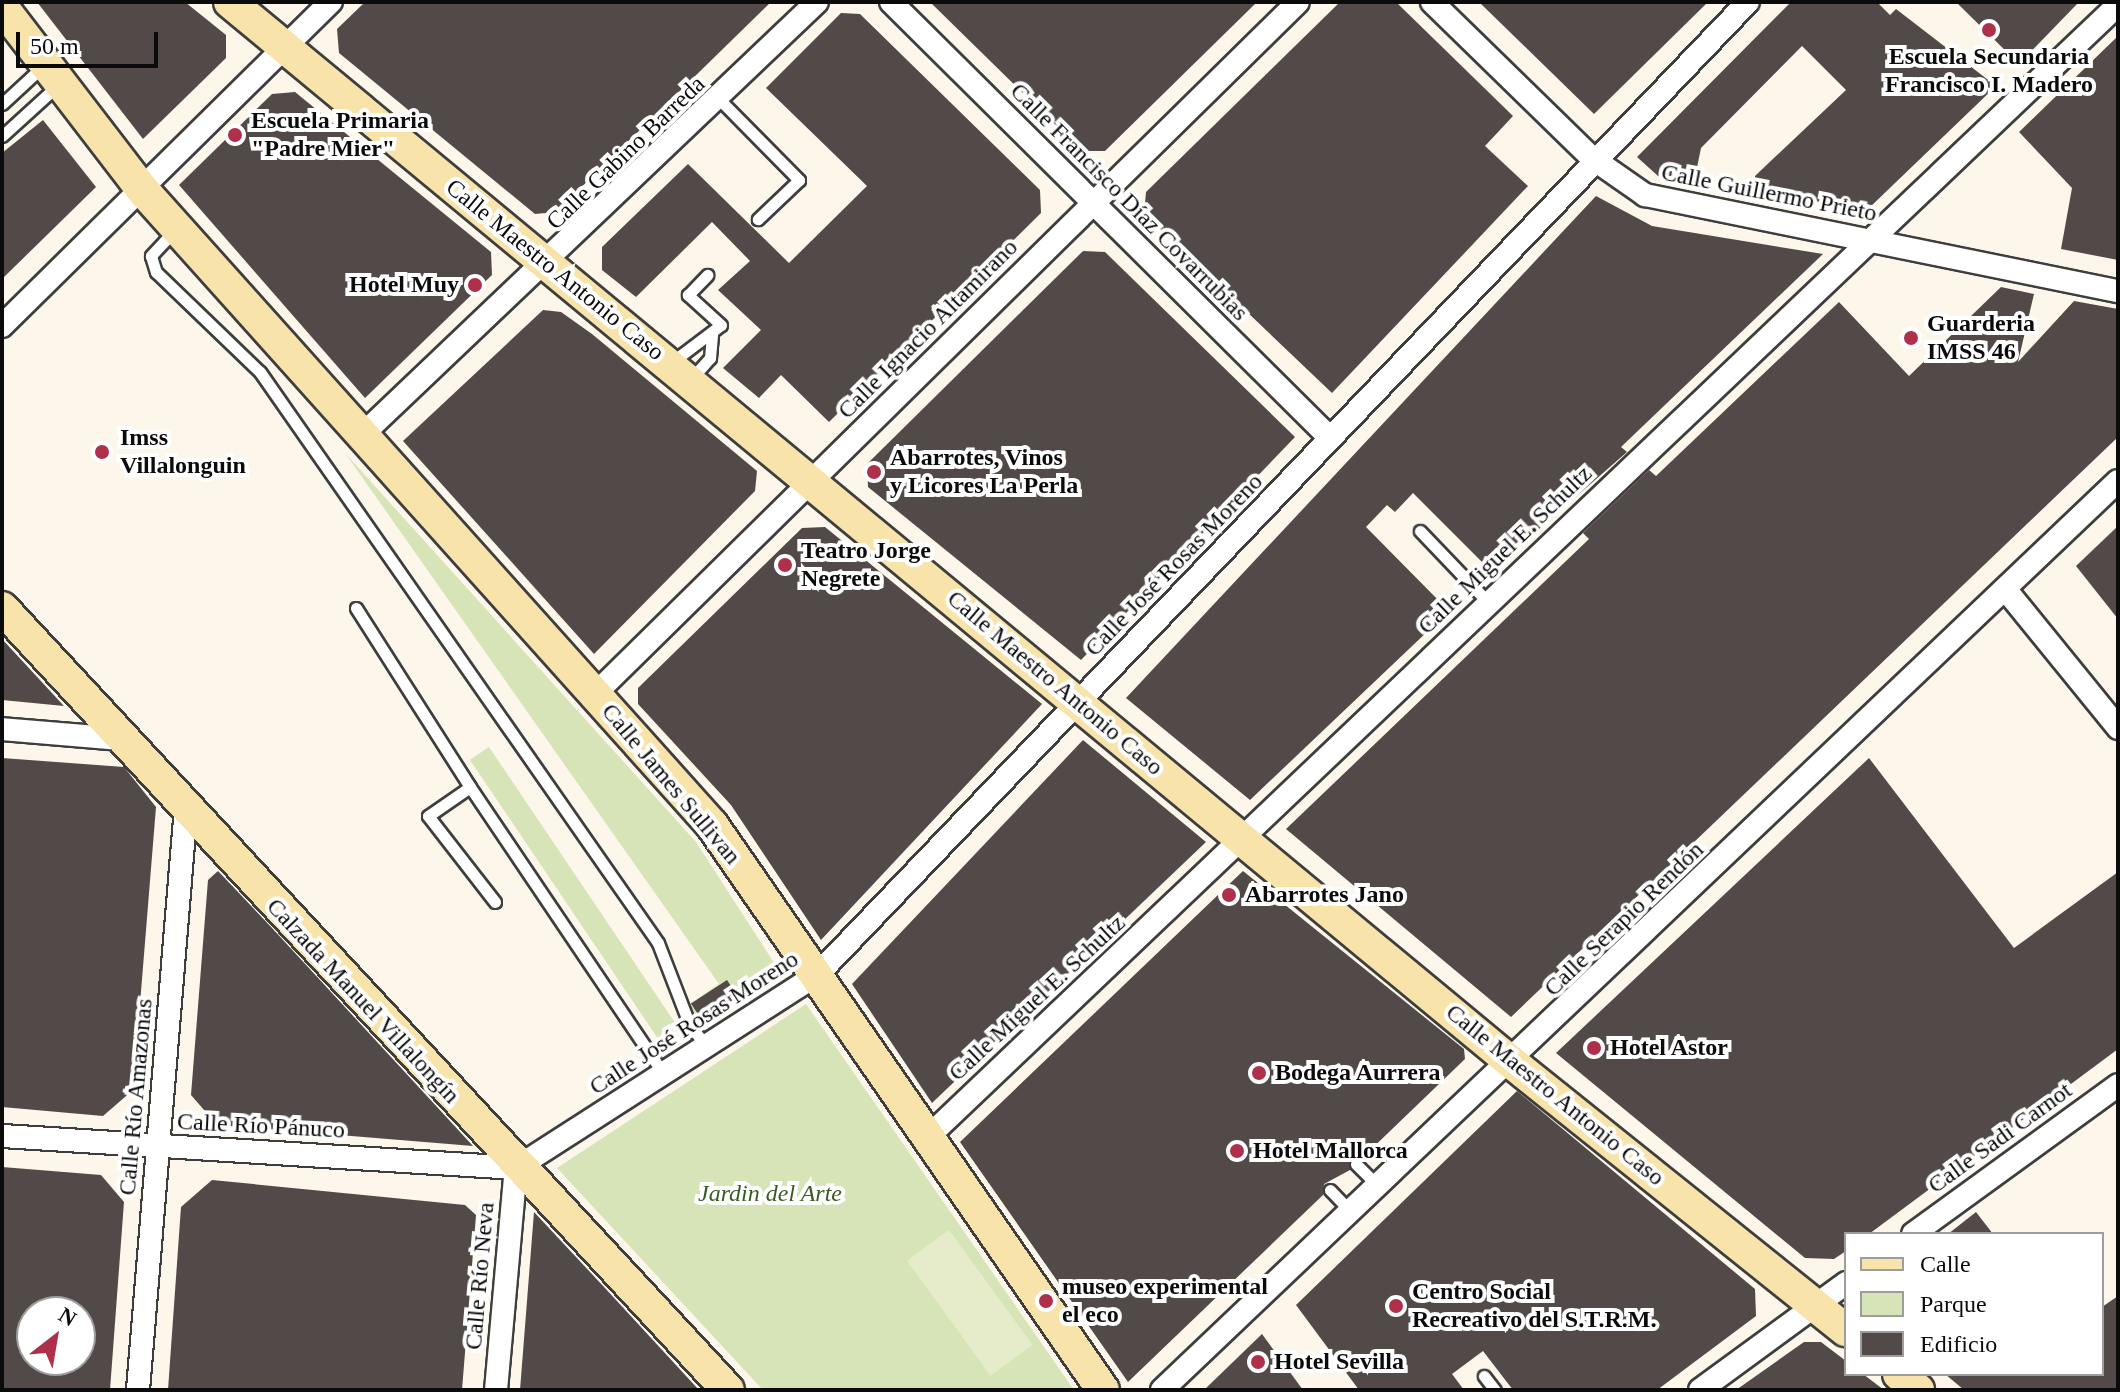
<!DOCTYPE html>
<meta charset="utf-8">
<style>
body{margin:0}
#map{position:relative;width:2120px;height:1392px;overflow:hidden;background:#fdf6ea;font-family:Georgia,serif}
div>[style]{position:absolute}
[style*='--x']{left:calc(var(--x)*1px);top:calc(var(--y)*1px);width:calc(var(--w)*1px);rotate:calc(var(--a)*1deg)}
.green>*{inset:0;background:#d6e4b8;transform-origin:0 0}
.pitch>*{inset:0;background:#e6ecc9;transform-origin:0 0}
.building>*{inset:0;background:#524a48;transform-origin:0 0}
.roads{filter:drop-shadow(2px 0 #3e3e3e) drop-shadow(-2px 0 #3e3e3e) drop-shadow(0 2px #3e3e3e) drop-shadow(0 -2px #3e3e3e)}
.lane>*{height:11px;margin:-5.5px;padding:0 5.5px;transform-origin:5.5px;border-radius:5.5px;background:#fff}
.street>*{height:22px;margin:-11px;padding:0 11px;transform-origin:11px;border-radius:11px;background:#fff}
.secondary>*{height:32px;margin:-16px;padding:0 16px;transform-origin:16px;border-radius:16px;background:#f8e3ab}
.dots>*{width:22px;height:22px;translate:-50% -50%;box-sizing:border-box;border:4px solid #fff;border-radius:50%}
span{translate:-50% -50%;white-space:nowrap;text-align:center;line-height:1.15;-webkit-text-stroke:8px #fff;paint-order:stroke}
.poi-label{font-size:24px;color:#0b0b0b;font-weight:700}
.left{translate:0 -50%;text-align:left}
.right{translate:-100% -50%;text-align:right}
.street-label{font-size:24px;color:#0b0b0b}
.park-label{font-size:24px;color:#375c22;font-style:italic}
.frame{position:absolute;inset:0;border:4px solid #0b0b0b;pointer-events:none}
.legend{position:absolute;left:1844px;top:1232px;width:260px;height:144px;box-sizing:border-box;background:#fff;border:2px solid #9d9d9d;margin:0;padding:10px 14px;list-style:none;font-size:24px;color:#0b0b0b}
.legend li{display:flex;align-items:center;gap:16px;height:40px}
.legend b{width:40px;border:2px solid #9d9d9d}
.north{position:absolute;left:16px;top:1296px;width:80px;height:80px;box-sizing:border-box;background:#fff;border:2px solid #9d9d9d;border-radius:50%;rotate:31deg;font-size:22px;font-weight:700;line-height:32px;text-align:center;color:#0b0b0b}
.north::after{content:'';display:block;margin:auto;width:28px;height:36px;background:#ae304b;clip-path:polygon(50% 0,100% 100%,50% 72%,0 100%)}
.scale{position:absolute;left:16px;top:32px;width:142px;height:36px;box-sizing:border-box;border:4px solid #0b0b0b;border-top:0;padding-left:10px;font-size:24px;line-height:28px;white-space:nowrap;color:#0b0b0b;-webkit-text-stroke:6px #fff;paint-order:stroke}
</style>
<div id="map">
<div class="green">
<div style="clip-path:polygon(345px 453px,696px 842px,778px 969px,699px 1022px,688px 1005px,719px 984px)"></div>
<div style="left:489px;top:747px;width:340px;height:23px;rotate:56deg"></div>
<div style="clip-path:polygon(806px 1004px,1074px 1390px,763px 1390px,557px 1168px)"></div>
</div>
<div class="pitch">
<div style="left:949px;top:1230px;width:142px;height:52px;rotate:54deg"></div>
</div>
<div class="building">
<div style="clip-path:polygon(37px 2px,185px 2px,226px 35px,226px 58px,143px 139px)"></div>
<div style="clip-path:polygon(365px 2px,771px 2px,556px 212px,535px 214px,339px 53px,337px 29px)"></div>
<div style="clip-path:polygon(930px 2px,1257px 2px,1105px 151px,1082px 151px)"></div>
<div style="clip-path:polygon(1340px 2px,1396px 2px,1513px 116px,1485px 146px,1528px 186px,1332px 393px,1144px 214px,1146px 192px)"></div>
<div style="clip-path:polygon(1479px 2px,1708px 2px,1594px 114px)"></div>
<div style="clip-path:polygon(1791px 2px,1877px 2px,1890px 15px,1896px 9px,1996px 86px,1868px 209px,1755px 192px,1755px 176px,1846px 90px,1802px 46px,1701px 148px,1694px 182px,1658px 176px,1637px 157px)"></div>
<div style="clip-path:polygon(1956px 2px,2079px 2px,2019px 64px)"></div>
<div style="clip-path:polygon(841px 13px,860px 14px,1040px 190px,1041px 213px,829px 422px,781px 375px,759px 398px,723px 368px,761px 330px,718px 290px,750px 261px,712px 222px,636px 297px,602px 270px,602px 247px,688px 164px,789px 263px,867px 186px,766px 88px)"></div>
<div style="clip-path:polygon(2118px 36px,2118px 260px,2061px 249px,2072px 188px,2019px 132px)"></div>
<div style="clip-path:polygon(295px 92px,491px 252px,492px 275px,365px 398px,179px 185px,272px 94px)"></div>
<div style="clip-path:polygon(43px 120px,96px 187px,2px 279px,2px 153px)"></div>
<div style="clip-path:polygon(1596px 196px,1652px 226px,1823px 254px,1621px 447px,1627px 452px,1491px 571px,1413px 493px,1395px 512px,1387px 505px,1366px 527px,1449px 611px,1250px 800px,1126px 698px)"></div>
<div style="clip-path:polygon(1083px 251px,1105px 252px,1295px 437px,1081px 660px,868px 487px,867px 464px)"></div>
<div style="clip-path:polygon(2001px 287px,2034px 294px,2018px 362px,2074px 301px,2118px 309px,2118px 437px,1511px 1017px,1286px 829px,1589px 539px,1583px 533px,1649px 470px,1656px 476px,1839px 302px,1909px 376px)"></div>
<div style="clip-path:polygon(543px 310px,561px 312px,592px 334px,757px 471px,755px 491px,594px 654px,403px 441px)"></div>
<div style="clip-path:polygon(2118px 526px,2118px 619px,2076px 566px)"></div>
<div style="clip-path:polygon(825px 527px,1042px 704px,821px 940px,731px 805px,638px 704px,638px 688px,802px 528px)"></div>
<div style="clip-path:polygon(2px 639px,64px 706px,2px 700px)"></div>
<div style="clip-path:polygon(1083px 740px,1206px 842px,932px 1103px,852px 984px)"></div>
<div style="clip-path:polygon(2px 758px,124px 767px,156px 807px,133px 1090px,103px 1116px,2px 1107px)"></div>
<div style="clip-path:polygon(1869px 758px,2014px 948px,2118px 872px,2118px 1049px,1869px 1234px,1846px 1234px,1846px 1251px,1834px 1259px,1805px 1258px,1556px 1053px)"></div>
<div style="clip-path:polygon(218px 871px,272px 928px,473px 1146px,217px 1125px,191px 1095px,208px 880px)"></div>
<div style="clip-path:polygon(1243px 871px,1464px 1049px,1465px 1059px,1362px 1158px,1351px 1158px,1350px 1170px,1324px 1184px,1323px 1195px,1128px 1382px,960px 1142px)"></div>
<div style="left:727px;top:980px;width:20px;height:43px;rotate:57deg"></div>
<div style="clip-path:polygon(1517px 1091px,1755px 1289px,1756px 1316px,1657px 1390px,1513px 1390px,1483px 1351px,1452px 1374px,1464px 1390px,1359px 1390px,1296px 1305px)"></div>
<div style="clip-path:polygon(evenodd,2px 1167px,101px 1175px,124px 1202px,110px 1390px,2px 1390px,2px 1167px,32px 1312px,80px 1312px,80px 1360px,32px 1360px,32px 1312px)"></div>
<div style="clip-path:polygon(212px 1180px,465px 1205px,476px 1215px,462px 1390px,168px 1390px,181px 1207px)"></div>
<div style="clip-path:polygon(534px 1212px,604px 1287px,699px 1390px,520px 1390px)"></div>
<div style="clip-path:polygon(1976px 1212px,1993px 1234px,1948px 1234px)"></div>
<div style="clip-path:polygon(2118px 1296px,2118px 1390px,1964px 1390px,1945px 1374px,2102px 1374px,2102px 1307px)"></div>
<div style="clip-path:polygon(1262px 1334px,1303px 1390px,1204px 1390px)"></div>
<div style="clip-path:polygon(1804px 1342px,1821px 1342px,1846px 1361px,1846px 1374px,1863px 1374px,1884px 1390px,1736px 1390px)"></div>
</div>
<div class="roads">
<div class="lane">
<div style="--x:719;--y:99;--w:114;--a:45.4"></div>
<div style="--x:799;--y:180;--w:57;--a:136.4"></div>
<div style="--x:2;--y:104;--w:56;--a:-42.8"></div>
<div style="--x:2;--y:136;--w:76;--a:-42.3"></div>
<div style="--x:174;--y:231;--w:34;--a:133"></div>
<div style="--x:151;--y:256;--w:17;--a:73"></div>
<div style="--x:156;--y:272;--w:144;--a:43.9"></div>
<div style="--x:260;--y:372;--w:696;--a:55.12"></div>
<div style="--x:658;--y:943;--w:89;--a:68.9"></div>
<div style="--x:690;--y:1026;--w:26;--a:50"></div>
<div style="--x:672;--y:362;--w:61;--a:-37.1"></div>
<div style="--x:721;--y:325;--w:45;--a:-137.7"></div>
<div style="--x:688;--y:295;--w:28;--a:-46"></div>
<div style="--x:691;--y:379;--w:28;--a:-48"></div>
<div style="--x:710;--y:358;--w:24;--a:-85"></div>
<div style="--x:1420;--y:531;--w:97;--a:46.3"></div>
<div style="--x:356;--y:608;--w:212;--a:57.5"></div>
<div style="--x:495;--y:902;--w:109;--a:-127.9"></div>
<div style="--x:428;--y:816;--w:51;--a:-34.6"></div>
<div style="--x:470;--y:787;--w:347;--a:56"></div>
<div style="--x:1356;--y:1164;--w:31;--a:45"></div>
<div style="--x:1330;--y:1190;--w:33;--a:46"></div>
<div style="--x:1484;--y:1376;--w:18;--a:52"></div>
</div>
<div class="street">
<div style="--x:891;--y:2;--w:619;--a:44.8"></div>
<div style="--x:1432;--y:2;--w:223;--a:44.3"></div>
<div style="--x:1592;--y:158;--w:65;--a:34.9"></div>
<div style="--x:1645;--y:195;--w:483;--a:11.5"></div>
<div style="--x:2;--y:326;--w:462;--a:-44.6"></div>
<div style="--x:362;--y:435;--w:628;--a:-43.58"></div>
<div style="--x:2006;--y:590;--w:178;--a:50.9"></div>
<div style="--x:595;--y:694;--w:986;--a:-44.55"></div>
<div style="--x:2;--y:729;--w:120;--a:4.8"></div>
<div style="--x:930;--y:1135;--w:1640;--a:-43.57"></div>
<div style="--x:2;--y:1136;--w:515;--a:3.56"></div>
<div style="--x:516;--y:1168;--w:359;--a:-32.7"></div>
<div style="--x:818;--y:974;--w:1345;--a:-46.27"></div>
<div style="--x:1913;--y:1234;--w:253;--a:-36"></div>
<div style="--x:138;--y:1390;--w:584;--a:-85.29"></div>
<div style="--x:496;--y:1390;--w:223;--a:-84.9"></div>
<div style="--x:1162;--y:1390;--w:1319;--a:-43.56"></div>
<div style="--x:1700;--y:1390;--w:181;--a:-36.2"></div>
</div>
<div class="secondary">
<div style="--x:230;--y:2;--w:1663;--a:39.61"></div>
<div style="--x:1511;--y:1062;--w:429;--a:38.7"></div>
<div style="--x:2;--y:7;--w:227;--a:52.5"></div>
<div style="--x:140;--y:187;--w:857;--a:48.12"></div>
<div style="--x:712;--y:825;--w:687;--a:55.32"></div>
<div style="--x:2;--y:608;--w:1067;--a:47.13"></div>
<div style="--x:1899;--y:1374;--w:25;--a:40"></div>
</div>
</div>
<div class="dots">
<div style="left:1989px;top:30px;background:#ae304b"></div>
<div style="left:235px;top:135px;background:#ae304b"></div>
<div style="left:475px;top:285px;background:#ae304b"></div>
<div style="left:1911px;top:338px;background:#ae304b"></div>
<div style="left:102px;top:452px;background:#ae304b"></div>
<div style="left:874px;top:472px;background:#ae304b"></div>
<div style="left:785px;top:565px;background:#ae304b"></div>
<div style="left:1229px;top:895px;background:#ae304b"></div>
<div style="left:1594px;top:1048px;background:#ae304b"></div>
<div style="left:1259px;top:1073px;background:#ae304b"></div>
<div style="left:1237px;top:1151px;background:#ae304b"></div>
<div style="left:1046px;top:1301px;background:#ae304b"></div>
<div style="left:1396px;top:1306px;background:#ae304b"></div>
<div style="left:1258px;top:1362px;background:#ae304b"></div>
</div>
<div class="poi-label">
<span style="left:1989px;top:71px">Escuela Secundaria<br>Francisco I. Madero</span>
<span class="left" style="left:251px;top:135px">Escuela Primaria<br>"Padre Mier"</span>
<span class="right" style="left:459px;top:285px">Hotel Muy</span>
<span class="left" style="left:1927px;top:338px">Guarderia<br>IMSS 46</span>
<span class="left" style="left:120px;top:452px">Imss<br>Villalonguin</span>
<span class="left" style="left:890px;top:472px">Abarrotes, Vinos<br>y Licores La Perla</span>
<span class="left" style="left:801px;top:565px">Teatro Jorge<br>Negrete</span>
<span class="left" style="left:1245px;top:895px">Abarrotes Jano</span>
<span class="left" style="left:1610px;top:1048px">Hotel Astor</span>
<span class="left" style="left:1275px;top:1073px">Bodega Aurrera</span>
<span class="left" style="left:1253px;top:1151px">Hotel Mallorca</span>
<span class="left" style="left:1062px;top:1301px">museo experimental<br>el eco</span>
<span class="left" style="left:1412px;top:1306px">Centro Social<br>Recreativo del S.T.R.M.</span>
<span class="left" style="left:1274px;top:1362px">Hotel Sevilla</span>
</div>
<div class="street-label">
<span style="left:626px;top:153px;rotate:-44deg">Calle Gabino Barreda</span>
<span style="left:1769px;top:193px;rotate:11deg">Calle Guillermo Prieto</span>
<span style="left:1129px;top:202px;rotate:45deg">Calle Francisco Díaz Covarrubias</span>
<span style="left:555px;top:270px;rotate:39deg">Calle Maestro Antonio Caso</span>
<span style="left:928px;top:329px;rotate:-45deg">Calle Ignacio Altamirano</span>
<span style="left:1505px;top:550px;rotate:-44deg">Calle Miguel E. Schultz</span>
<span style="left:1174px;top:565px;rotate:-46deg">Calle José Rosas Moreno</span>
<span style="left:1055px;top:683px;rotate:40deg">Calle Maestro Antonio Caso</span>
<span style="left:671px;top:784px;rotate:50deg">Calle James Sullivan</span>
<span style="left:1624px;top:919px;rotate:-44deg">Calle Serapio Rendón</span>
<span style="left:1037px;top:998px;rotate:-43deg">Calle Miguel E. Schultz</span>
<span style="left:363px;top:1001px;rotate:47deg">Calzada Manuel Villalongín</span>
<span style="left:694px;top:1023px;rotate:-33deg">Calle José Rosas Moreno</span>
<span style="left:1555px;top:1095px;rotate:39deg">Calle Maestro Antonio Caso</span>
<span style="left:136px;top:1097px;rotate:-85deg">Calle Río Amazonas</span>
<span style="left:261px;top:1126px;rotate:3deg">Calle Río Pánuco</span>
<span style="left:2000px;top:1138px;rotate:-36deg">Calle Sadi Carnot</span>
<span style="left:480px;top:1276px;rotate:-85deg">Calle Río Neva</span>
</div>
<div class="park-label">
<span style="left:770px;top:1194px">Jardin del Arte</span>
</div>
<div class="frame"></div>
<ul class="legend">
<li><b style="height:10px;background:#f8e3ab"></b>Calle</li>
<li><b style="height:22px;background:#d6e4b8"></b>Parque</li>
<li><b style="height:22px;background:#524a48"></b>Edificio</li>
</ul>
<div class="north">N</div>
<div class="scale">50 m</div>
</div>
